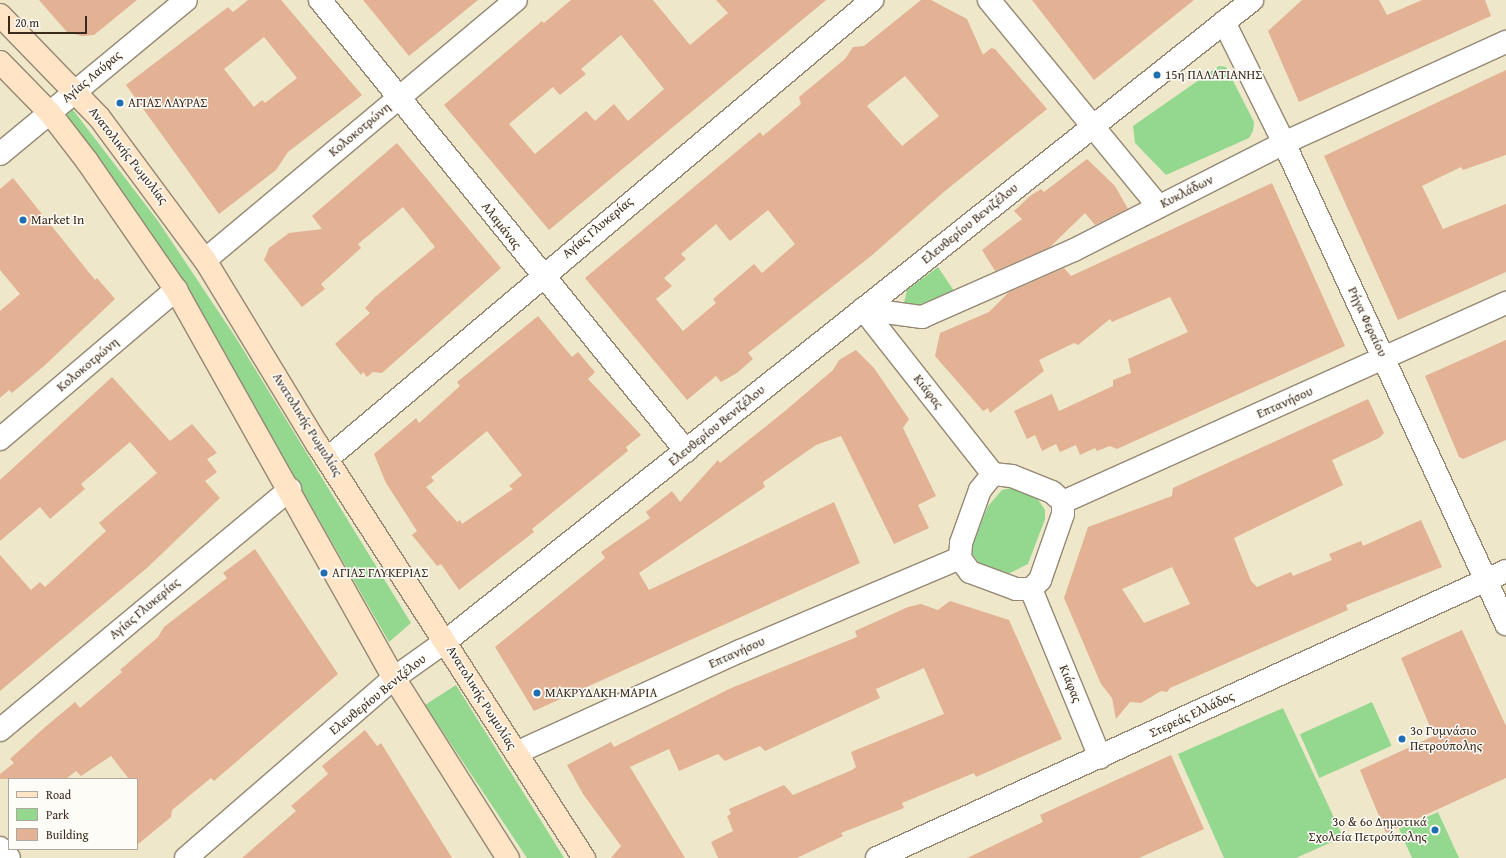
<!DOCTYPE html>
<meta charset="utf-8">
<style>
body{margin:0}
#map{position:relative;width:1506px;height:858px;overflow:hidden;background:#eee7c9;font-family:"Gentium Book Plus",serif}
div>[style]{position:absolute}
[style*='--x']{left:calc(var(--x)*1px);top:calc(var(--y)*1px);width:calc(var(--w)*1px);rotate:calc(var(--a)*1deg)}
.green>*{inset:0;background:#94d890;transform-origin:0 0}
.building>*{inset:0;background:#e3b294}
.roads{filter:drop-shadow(1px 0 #948874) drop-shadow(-1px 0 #948874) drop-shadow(0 1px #948874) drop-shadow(0 -1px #948874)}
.minor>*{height:22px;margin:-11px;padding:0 11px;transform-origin:11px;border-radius:11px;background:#fff}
.secondary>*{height:22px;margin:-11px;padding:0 11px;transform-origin:11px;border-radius:11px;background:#ffe4c6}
.dots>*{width:11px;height:11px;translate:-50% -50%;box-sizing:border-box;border:2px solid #fdfcf7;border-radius:50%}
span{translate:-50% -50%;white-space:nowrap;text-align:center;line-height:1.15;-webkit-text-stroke:3px #fdfcf7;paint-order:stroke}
.poi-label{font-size:13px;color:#3b2a1e}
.left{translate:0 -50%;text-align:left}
.right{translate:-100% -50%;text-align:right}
.street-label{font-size:13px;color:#3b2a1e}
.legend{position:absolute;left:8px;top:778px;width:130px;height:72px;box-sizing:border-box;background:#fdfcf7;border:1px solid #afa8a0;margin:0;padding:5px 7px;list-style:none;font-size:12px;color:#3b2a1e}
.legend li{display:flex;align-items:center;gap:8px;height:20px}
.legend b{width:20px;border:1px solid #afa8a0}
.scale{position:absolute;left:8px;top:16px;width:79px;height:18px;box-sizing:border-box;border:2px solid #3b2a1e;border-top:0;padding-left:5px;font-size:12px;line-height:14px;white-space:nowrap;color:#3b2a1e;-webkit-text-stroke:3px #fdfcf7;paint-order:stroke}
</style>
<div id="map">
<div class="green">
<div style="clip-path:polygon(1219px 66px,1226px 67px,1254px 122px,1253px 131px,1249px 138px,1166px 175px,1135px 143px,1133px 126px)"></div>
<div style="clip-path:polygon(70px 106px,158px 221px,236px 338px,411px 623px,389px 642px,222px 350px,61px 113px)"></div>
<div style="clip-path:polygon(938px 267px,954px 291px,910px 308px,904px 303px,907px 290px)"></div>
<div style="clip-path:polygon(1011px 488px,1037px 498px,1045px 510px,1045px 519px,1028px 564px,1008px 574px,981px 565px,973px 555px,972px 545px,988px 506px,1002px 490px)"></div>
<div style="clip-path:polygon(456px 685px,553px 840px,564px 858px,527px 858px,425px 705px)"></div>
<div style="left:1372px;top:702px;width:48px;height:79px;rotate:66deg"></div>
<div style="clip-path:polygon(1283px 708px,1343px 837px,1296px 858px,1224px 858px,1178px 754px)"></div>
<div style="clip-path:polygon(1438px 812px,1459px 858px,1412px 858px,1399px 829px)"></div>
</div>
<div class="building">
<div style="clip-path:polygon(39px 0,137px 0,94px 35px,82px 36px,67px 32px)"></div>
<div style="clip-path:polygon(evenodd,248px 0,281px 0,362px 95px,288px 152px,276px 170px,219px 214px,126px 85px,228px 7px,233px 12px,248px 0,264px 37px,297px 78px,265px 103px,262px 100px,254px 107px,224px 69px,264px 37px)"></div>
<div style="clip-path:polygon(363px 0,478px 0,409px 56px)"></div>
<div style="clip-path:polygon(evenodd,571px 0,653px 0,690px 45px,728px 13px,716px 0,826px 0,549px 230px,444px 105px,542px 21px,544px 23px,571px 0,621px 35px,664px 89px,628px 121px,614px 104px,595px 121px,586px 111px,535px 154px,509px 124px,553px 87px,560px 95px,586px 74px,581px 69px,621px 35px)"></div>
<div style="clip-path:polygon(evenodd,921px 0,931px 0,967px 19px,983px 55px,991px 48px,995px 49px,1047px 109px,945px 191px,871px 256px,748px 353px,753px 359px,737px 373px,721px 382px,716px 376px,687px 400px,585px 278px,760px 132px,763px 136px,801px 104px,799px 97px,845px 59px,853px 47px,864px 46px,921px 0,905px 76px,939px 116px,902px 146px,867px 106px,905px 76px,921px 0,768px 210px,795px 244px,762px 273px,754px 264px,713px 299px,716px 303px,683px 331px,656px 299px,672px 286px,664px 278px,686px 259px,681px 254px,716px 224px,730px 241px,768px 210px)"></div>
<div style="clip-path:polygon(1032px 0,1194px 0,1094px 80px)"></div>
<div style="clip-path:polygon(1302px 0,1379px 0,1387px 15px,1422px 0,1485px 0,1491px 16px,1299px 102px,1268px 31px)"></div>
<div style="clip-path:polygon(1506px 70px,1506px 155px,1463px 170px,1461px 167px,1422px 186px,1443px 229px,1506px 204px,1506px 272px,1398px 320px,1324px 156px)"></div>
<div style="clip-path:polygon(397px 143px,501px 268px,382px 373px,373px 372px,367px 377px,363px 372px,361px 375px,335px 344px,370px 313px,365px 308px,375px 297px,435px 247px,403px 207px,358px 244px,361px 248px,321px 284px,325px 289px,302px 307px,264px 260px,269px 248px,289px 233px,322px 229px,312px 216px)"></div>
<div style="clip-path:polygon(1087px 159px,1115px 186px,1128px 209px,1095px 225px,1085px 213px,1049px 248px,995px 271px,982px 250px,1022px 219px,1014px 211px,1030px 196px,1041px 189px,1044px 192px)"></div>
<div style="clip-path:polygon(13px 178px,95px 280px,97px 278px,115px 299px,44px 366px,12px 393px,9px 390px,0 398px,0 311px,20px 294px,0 270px,0 189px)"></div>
<div style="clip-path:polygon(1272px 183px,1345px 346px,1117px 449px,1110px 446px,1097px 451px,1095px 448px,1080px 455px,1076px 445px,1060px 452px,1056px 444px,1042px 451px,1035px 435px,1027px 439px,1014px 411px,1052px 394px,1059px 411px,1113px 386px,1113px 380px,1131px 373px,1128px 359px,1188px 332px,1170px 297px,1112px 322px,1110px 319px,1078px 345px,1074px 343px,1039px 360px,1044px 371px,990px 413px,988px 408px,983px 411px,935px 356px,940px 333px,989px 312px,1009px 292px,1064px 268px,1071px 276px)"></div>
<div style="clip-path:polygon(evenodd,538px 316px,572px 357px,578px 352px,595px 372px,588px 379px,641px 435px,626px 447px,628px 451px,532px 529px,534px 532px,459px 590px,441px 564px,437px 566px,412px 535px,417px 531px,386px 483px,374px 454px,416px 418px,419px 423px,460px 386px,457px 382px,538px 316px,487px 431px,522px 475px,509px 486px,513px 489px,462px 524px,460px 520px,457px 522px,426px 487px,434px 481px,431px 477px,487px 431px)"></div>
<div style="clip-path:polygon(1506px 340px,1506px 440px,1463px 459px,1459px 457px,1425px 376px)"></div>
<div style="clip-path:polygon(856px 350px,874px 368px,909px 419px,903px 428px,936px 496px,918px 505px,929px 528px,894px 544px,841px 436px,816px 445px,763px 482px,765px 487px,639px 573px,649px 590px,834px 502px,860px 563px,534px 711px,495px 647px,605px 558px,601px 552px,650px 518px,646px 512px,672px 491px,680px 502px,718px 460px,720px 463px,785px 411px,833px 370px,839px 360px)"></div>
<div style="clip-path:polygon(112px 377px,170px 441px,192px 424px,217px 453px,207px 459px,217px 472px,205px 481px,220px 498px,148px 567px,0 691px,0 555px,31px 590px,40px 582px,45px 587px,106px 531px,99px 523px,157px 473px,130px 442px,81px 484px,85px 489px,50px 519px,40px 507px,0 541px,0 480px)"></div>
<div style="clip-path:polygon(evenodd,1368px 399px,1384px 433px,1379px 438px,1332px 460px,1343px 485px,1234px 538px,1251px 581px,1257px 587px,1291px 572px,1293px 576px,1332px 560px,1329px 554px,1361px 541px,1363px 546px,1421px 520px,1442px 567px,1346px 605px,1348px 610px,1170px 688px,1167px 692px,1161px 691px,1141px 703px,1130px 702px,1116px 719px,1112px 698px,1101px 684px,1064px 598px,1088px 527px,1172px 496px,1173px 488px,1368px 399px,1172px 567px,1190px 604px,1144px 623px,1122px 589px,1172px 567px)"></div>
<div style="clip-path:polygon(255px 549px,338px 674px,214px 781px,211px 778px,172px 810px,171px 817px,137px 845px,137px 779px,129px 779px,111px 756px,81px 776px,76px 771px,66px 779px,0 779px,0 774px,14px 763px,10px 759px,44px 728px,75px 702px,80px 708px,122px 672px,120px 670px,158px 637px,164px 627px,227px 578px,223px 573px)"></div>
<div style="clip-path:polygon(950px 601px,1009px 620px,1062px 739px,976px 777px,974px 773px,902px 803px,904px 808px,841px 833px,843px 836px,797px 858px,718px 858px,711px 842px,733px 831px,727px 816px,731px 814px,729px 809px,784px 785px,793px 795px,852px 770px,856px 767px,851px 752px,944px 714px,924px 668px,876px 689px,880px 698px,765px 751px,760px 746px,725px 761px,718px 754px,679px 771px,669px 749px,630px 767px,685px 858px,611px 858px,621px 846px,583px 794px,567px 765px,611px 742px,614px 747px,729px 689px,857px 637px,855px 631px,908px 607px,921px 604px,938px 610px)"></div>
<div style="clip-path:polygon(1462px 630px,1506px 726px,1506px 778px,1386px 833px,1360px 770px,1434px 736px,1401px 658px)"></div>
<div style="clip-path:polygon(365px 730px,377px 746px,381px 743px,452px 858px,242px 858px,296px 811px,291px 806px,328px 774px,322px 766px)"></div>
<div style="clip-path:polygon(1171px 755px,1204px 829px,1139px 858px,967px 858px,1043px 822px,1040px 815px)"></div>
</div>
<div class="roads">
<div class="minor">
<div style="--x:320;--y:0;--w:581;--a:50.94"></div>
<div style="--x:989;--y:0;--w:266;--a:50.6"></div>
<div style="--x:1224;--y:22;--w:135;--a:63.6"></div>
<div style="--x:1284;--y:143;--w:530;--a:65.22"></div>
<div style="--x:0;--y:154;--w:241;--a:-39.6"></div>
<div style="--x:205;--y:260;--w:405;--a:-39.9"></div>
<div style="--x:863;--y:309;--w:60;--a:7.7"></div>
<div style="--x:922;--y:317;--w:166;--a:-23.8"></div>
<div style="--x:1074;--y:250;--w:236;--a:-27"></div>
<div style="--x:1284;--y:143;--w:244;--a:-24.5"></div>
<div style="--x:863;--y:309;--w:210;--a:51.8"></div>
<div style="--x:0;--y:439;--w:231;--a:-40.3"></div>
<div style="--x:327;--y:459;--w:713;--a:-40.1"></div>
<div style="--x:993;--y:474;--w:19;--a:6"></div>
<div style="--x:1012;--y:476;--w:43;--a:21.8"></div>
<div style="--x:1052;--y:492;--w:15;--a:42"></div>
<div style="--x:1063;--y:502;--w:12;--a:90"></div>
<div style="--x:1063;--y:514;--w:70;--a:109.2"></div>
<div style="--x:1040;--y:580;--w:13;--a:135"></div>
<div style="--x:1031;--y:589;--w:15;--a:180"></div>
<div style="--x:1016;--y:589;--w:49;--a:-159.7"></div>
<div style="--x:970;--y:572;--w:17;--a:-126"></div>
<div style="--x:960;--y:558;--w:15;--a:-86"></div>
<div style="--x:961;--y:543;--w:56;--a:-70.3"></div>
<div style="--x:980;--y:490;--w:21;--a:-51"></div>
<div style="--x:1063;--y:502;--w:486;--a:-24.2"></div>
<div style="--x:1031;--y:589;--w:182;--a:67.7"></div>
<div style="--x:0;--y:730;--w:377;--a:-39.7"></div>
<div style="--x:516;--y:753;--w:246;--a:-24.5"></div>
<div style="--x:740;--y:651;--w:239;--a:-22.9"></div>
<div style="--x:0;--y:848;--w:13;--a:48"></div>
<div style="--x:186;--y:858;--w:275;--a:-40.9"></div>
<div style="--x:394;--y:678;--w:64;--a:-35.4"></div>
<div style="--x:446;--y:641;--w:1030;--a:-38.49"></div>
<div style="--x:877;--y:858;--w:691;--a:-24.53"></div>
</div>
<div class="secondary">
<div style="--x:0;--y:15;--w:142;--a:45.9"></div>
<div style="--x:99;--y:117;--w:178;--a:53.5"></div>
<div style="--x:205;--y:260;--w:215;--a:58.7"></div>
<div style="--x:317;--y:444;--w:493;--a:57.2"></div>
<div style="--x:0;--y:62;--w:71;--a:45.6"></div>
<div style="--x:50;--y:113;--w:61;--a:52.4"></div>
<div style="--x:87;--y:161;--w:157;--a:55.4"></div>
<div style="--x:176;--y:290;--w:445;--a:60.7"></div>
<div style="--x:394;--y:678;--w:213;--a:57.7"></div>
</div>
</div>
<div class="dots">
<div style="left:1157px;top:75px;background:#1f6fb2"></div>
<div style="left:120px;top:103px;background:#1f6fb2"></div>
<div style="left:23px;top:220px;background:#1f6fb2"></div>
<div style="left:324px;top:573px;background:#1f6fb2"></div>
<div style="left:537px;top:693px;background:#1f6fb2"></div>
<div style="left:1402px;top:739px;background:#1f6fb2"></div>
<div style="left:1435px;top:830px;background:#1f6fb2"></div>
</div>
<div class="poi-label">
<span class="left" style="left:1165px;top:75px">15η ΠΑΛΑΤΙΑΝΗΣ</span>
<span class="left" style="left:128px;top:103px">ΑΓΙΑΣ ΛΑΥΡΑΣ</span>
<span class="left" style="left:31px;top:220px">Market In</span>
<span class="left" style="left:332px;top:573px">ΑΓΙΑΣ ΓΛΥΚΕΡΙΑΣ</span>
<span class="left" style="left:545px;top:693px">ΜΑΚΡΥΔΑΚΗ ΜΑΡΙΑ</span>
<span class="left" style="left:1410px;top:739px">3ο Γυμνάσιο<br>Πετρούπολης</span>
<span class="right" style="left:1427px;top:830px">3ο &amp; 6ο Δημοτικά<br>Σχολεία Πετρούπολης</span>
</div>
<div class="street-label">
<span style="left:92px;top:77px;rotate:-40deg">Αγίας Λαύρας</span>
<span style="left:360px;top:130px;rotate:-40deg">Κολοκοτρώνη</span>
<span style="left:128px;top:156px;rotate:52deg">Ανατολικής Ρωμυλίας</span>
<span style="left:1187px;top:192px;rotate:-27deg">Κυκλάδων</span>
<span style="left:970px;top:224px;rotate:-39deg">Ελευθερίου Βενιζέλου</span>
<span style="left:501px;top:226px;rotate:52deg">Αλαμάνας</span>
<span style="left:598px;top:228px;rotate:-40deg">Αγίας Γλυκερίας</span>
<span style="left:1367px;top:322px;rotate:65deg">Ρήγα Φεραίου</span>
<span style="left:88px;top:365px;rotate:-40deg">Κολοκοτρώνη</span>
<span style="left:928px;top:392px;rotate:52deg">Κιάφας</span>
<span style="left:1285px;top:403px;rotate:-24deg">Επτανήσου</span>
<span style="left:307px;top:425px;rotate:58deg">Ανατολικής Ρωμυλίας</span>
<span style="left:717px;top:426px;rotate:-39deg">Ελευθερίου Βενιζέλου</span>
<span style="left:145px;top:609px;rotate:-40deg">Αγίας Γλυκερίας</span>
<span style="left:737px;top:653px;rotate:-24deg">Επτανήσου</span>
<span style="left:1070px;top:684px;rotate:68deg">Κιάφας</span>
<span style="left:378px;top:695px;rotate:-39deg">Ελευθερίου Βενιζέλου</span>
<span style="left:481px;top:698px;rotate:58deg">Ανατολικής Ρωμυλίας</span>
<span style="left:1192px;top:715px;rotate:-25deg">Στερεάς Ελλάδος</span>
</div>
<ul class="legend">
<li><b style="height:5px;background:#ffe4c6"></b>Road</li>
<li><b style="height:11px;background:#94d890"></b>Park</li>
<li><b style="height:11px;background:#e3b294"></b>Building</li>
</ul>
<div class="scale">20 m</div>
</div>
